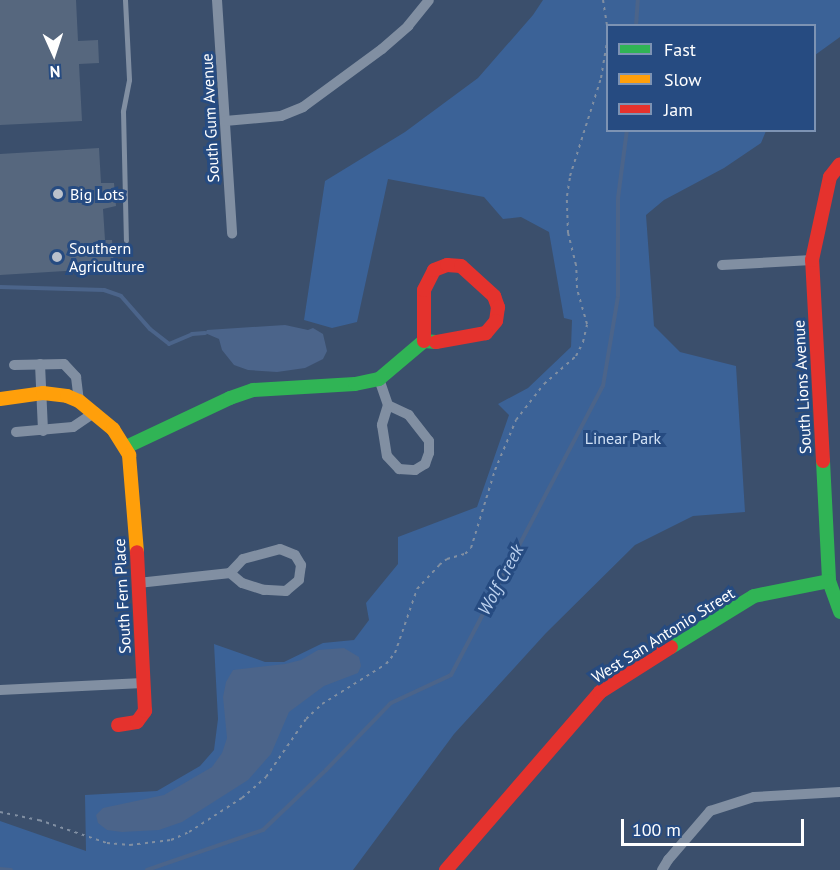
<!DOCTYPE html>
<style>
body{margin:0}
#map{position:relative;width:840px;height:870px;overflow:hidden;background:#3b4f6c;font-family:"PT Sans",sans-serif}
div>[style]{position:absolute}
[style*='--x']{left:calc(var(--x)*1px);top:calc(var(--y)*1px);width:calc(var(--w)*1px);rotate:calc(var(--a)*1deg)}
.green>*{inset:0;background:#3b6297}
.water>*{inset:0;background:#4b648a}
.stream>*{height:4px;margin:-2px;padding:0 2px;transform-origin:2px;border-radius:2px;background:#4b648a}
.building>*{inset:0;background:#56677e}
.path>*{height:2px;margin-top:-1px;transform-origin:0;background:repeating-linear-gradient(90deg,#818fa2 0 3px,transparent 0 7.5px)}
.lane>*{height:5px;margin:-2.5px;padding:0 2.5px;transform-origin:2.5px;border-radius:2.5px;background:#818fa2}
.street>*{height:10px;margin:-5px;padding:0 5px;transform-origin:5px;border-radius:5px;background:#818fa2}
.fast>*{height:14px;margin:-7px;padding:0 7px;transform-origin:7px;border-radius:7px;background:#30b455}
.slow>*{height:14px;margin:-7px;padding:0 7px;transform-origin:7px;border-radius:7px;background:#ff9f0a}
.jam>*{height:14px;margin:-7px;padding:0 7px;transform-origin:7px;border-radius:7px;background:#e5322d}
.dots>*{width:16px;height:16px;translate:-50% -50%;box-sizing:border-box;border:3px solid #264b81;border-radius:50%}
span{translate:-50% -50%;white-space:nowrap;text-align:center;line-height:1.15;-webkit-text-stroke:6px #264b81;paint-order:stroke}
.street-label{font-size:16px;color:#fff}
.poi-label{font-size:16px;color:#fff}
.left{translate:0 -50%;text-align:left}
.park-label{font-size:16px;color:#d1e1f5}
.water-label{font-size:18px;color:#bad0ee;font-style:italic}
.legend{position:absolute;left:606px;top:24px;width:210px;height:108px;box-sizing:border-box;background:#264b81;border:2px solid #7d93b3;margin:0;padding:8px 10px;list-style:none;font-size:18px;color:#fff}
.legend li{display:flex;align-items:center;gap:12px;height:30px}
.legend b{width:30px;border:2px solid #7d93b3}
.north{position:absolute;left:24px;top:24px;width:60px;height:60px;-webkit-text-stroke:4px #264b81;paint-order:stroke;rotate:177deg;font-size:16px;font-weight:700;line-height:24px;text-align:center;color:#fff}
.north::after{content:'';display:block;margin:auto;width:21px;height:27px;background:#fff;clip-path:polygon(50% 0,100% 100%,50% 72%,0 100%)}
.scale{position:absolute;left:621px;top:819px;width:183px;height:27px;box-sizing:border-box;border:3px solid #fff;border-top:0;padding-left:8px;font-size:18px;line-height:21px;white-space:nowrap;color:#fff;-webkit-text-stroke:4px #264b81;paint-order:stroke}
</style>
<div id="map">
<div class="green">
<div style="clip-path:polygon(543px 0,840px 0,840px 37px,815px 55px,814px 26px,608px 26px,608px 130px,766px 131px,761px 143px,724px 168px,664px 200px,646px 215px,654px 326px,680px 352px,736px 366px,745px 512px,693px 516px,635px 545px,546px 633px,454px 734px,353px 870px,0 870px,0 821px,86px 851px,85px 795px,157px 791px,200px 766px,214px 750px,218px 719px,214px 644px,265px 662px,284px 662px,323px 643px,354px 640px,369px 620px,366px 603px,398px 564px,398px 537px,477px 507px,509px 415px,498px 404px,528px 388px,571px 347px,572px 320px,564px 318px,549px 232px,521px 217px,503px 219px,484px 197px,388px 179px,357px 322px,332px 328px,304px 320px,325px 181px,405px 132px,478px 78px,533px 15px)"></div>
</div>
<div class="water">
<div style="clip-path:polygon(285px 325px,308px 330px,313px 328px,323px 334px,327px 351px,323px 359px,305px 368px,277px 372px,248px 370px,234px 365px,222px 350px,219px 339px,205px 333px,207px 330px)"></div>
<div style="clip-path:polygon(344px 648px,359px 657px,361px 666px,358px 673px,324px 686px,289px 712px,271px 754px,248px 780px,182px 822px,159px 830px,122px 832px,107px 830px,98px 823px,96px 815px,103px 808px,164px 795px,212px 767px,222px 753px,227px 738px,223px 697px,226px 682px,233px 670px,285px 664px,301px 660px,318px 650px)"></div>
</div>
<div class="stream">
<div style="--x:636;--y:26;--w:26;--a:-86"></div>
<div style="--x:0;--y:287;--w:104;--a:1.7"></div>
<div style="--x:104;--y:290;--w:18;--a:19"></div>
<div style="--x:121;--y:296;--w:44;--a:48.7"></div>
<div style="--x:150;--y:329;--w:24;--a:38"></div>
<div style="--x:169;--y:344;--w:25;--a:-23"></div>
<div style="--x:192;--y:334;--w:13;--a:-4"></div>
<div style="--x:0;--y:869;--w:11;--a:5"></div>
<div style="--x:147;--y:870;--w:123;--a:-19"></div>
<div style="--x:263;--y:830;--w:87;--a:-43.6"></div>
<div style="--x:326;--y:770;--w:93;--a:-45.9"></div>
<div style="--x:391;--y:703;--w:66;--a:-25"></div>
<div style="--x:451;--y:675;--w:327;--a:-62.3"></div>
<div style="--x:603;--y:386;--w:91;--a:-80.5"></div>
<div style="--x:618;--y:296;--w:98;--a:-90"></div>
<div style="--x:618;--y:198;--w:69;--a:-82.5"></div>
</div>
<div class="building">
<div style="clip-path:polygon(0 0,76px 0,78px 41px,98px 40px,99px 63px,79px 64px,82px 121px,0 125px)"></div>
<div style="clip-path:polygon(99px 148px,101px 183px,114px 183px,116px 206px,103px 209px,105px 240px,112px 240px,114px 268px,0 275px,0 154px)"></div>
</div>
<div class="path">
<div style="--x:603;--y:0;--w:33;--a:81"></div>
<div style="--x:0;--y:812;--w:40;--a:12"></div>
<div style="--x:39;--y:820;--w:72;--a:18.7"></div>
<div style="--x:107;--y:843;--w:23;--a:5"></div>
<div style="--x:130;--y:845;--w:41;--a:-7"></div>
<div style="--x:171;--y:840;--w:20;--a:-24"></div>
<div style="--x:189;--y:832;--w:63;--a:-32.7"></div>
<div style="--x:242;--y:798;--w:32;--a:-41"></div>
<div style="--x:266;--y:777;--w:70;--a:-55.4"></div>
<div style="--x:306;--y:719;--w:22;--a:-43"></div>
<div style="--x:322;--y:704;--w:75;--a:-32"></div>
<div style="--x:386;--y:664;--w:14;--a:-51"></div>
<div style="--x:395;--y:653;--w:68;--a:-71"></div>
<div style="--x:417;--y:589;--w:33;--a:-47"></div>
<div style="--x:439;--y:565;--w:10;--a:-37"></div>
<div style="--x:447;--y:559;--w:19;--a:-16"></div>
<div style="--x:465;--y:554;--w:8;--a:-45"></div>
<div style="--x:471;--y:548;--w:82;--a:-72.9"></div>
<div style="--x:495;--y:470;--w:54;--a:-67.2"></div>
<div style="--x:516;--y:420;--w:46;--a:-52.1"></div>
<div style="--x:544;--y:384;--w:43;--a:-41.2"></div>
<div style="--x:576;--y:356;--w:16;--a:-63"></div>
<div style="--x:583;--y:342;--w:18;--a:-77"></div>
<div style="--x:587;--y:324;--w:37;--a:-106"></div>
<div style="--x:577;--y:288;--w:23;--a:-92"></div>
<div style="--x:576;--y:265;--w:33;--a:-104"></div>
<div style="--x:568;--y:233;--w:37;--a:-92"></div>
<div style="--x:567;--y:196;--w:20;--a:-81"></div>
<div style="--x:570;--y:176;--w:103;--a:-72.4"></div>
<div style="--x:601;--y:78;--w:43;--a:-80.5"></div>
</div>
<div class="lane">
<div style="--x:125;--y:0;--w:80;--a:87.1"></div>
<div style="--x:129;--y:80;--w:32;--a:101"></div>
<div style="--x:123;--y:111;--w:129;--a:88.7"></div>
</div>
<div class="street">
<div style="--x:217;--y:0;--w:234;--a:86.3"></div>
<div style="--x:225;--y:121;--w:56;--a:-5.1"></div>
<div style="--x:281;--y:116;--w:24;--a:-22"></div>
<div style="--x:303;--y:107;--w:98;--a:-36.3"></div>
<div style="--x:382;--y:49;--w:35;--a:-41"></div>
<div style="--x:408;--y:26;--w:33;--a:-51"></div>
<div style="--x:722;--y:265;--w:90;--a:-3.2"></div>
<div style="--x:40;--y:364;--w:67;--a:87.4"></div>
<div style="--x:14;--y:365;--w:50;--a:-1.1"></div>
<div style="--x:64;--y:364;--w:18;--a:47"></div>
<div style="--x:76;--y:377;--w:24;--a:83"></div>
<div style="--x:379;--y:379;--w:28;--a:71"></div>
<div style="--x:388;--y:405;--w:21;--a:107"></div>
<div style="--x:382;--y:425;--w:31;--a:81"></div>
<div style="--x:387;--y:456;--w:18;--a:47"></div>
<div style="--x:399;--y:469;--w:16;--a:4"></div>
<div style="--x:415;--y:470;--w:12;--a:-31"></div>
<div style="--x:425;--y:464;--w:12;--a:-70"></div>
<div style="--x:429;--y:453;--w:12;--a:-90"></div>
<div style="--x:429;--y:441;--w:33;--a:-128"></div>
<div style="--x:409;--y:415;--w:23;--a:-155"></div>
<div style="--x:16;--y:432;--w:57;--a:-5"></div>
<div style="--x:73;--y:427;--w:27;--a:-34"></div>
<div style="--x:138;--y:583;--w:93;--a:-6.2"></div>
<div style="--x:230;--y:573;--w:19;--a:-47"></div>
<div style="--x:243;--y:559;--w:38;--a:-15"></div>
<div style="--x:280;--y:549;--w:16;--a:22"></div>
<div style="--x:295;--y:555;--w:12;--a:59"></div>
<div style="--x:301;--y:565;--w:15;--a:98"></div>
<div style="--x:299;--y:580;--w:17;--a:140"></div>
<div style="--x:286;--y:591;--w:22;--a:-177"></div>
<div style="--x:264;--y:590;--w:23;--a:-162"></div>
<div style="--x:242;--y:583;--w:16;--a:-140"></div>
<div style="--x:0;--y:690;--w:143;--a:-2.8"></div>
<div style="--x:662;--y:870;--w:12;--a:-59"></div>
<div style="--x:668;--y:860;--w:65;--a:-49.4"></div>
<div style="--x:710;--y:811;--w:46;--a:-17.7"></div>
<div style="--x:754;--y:797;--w:86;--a:-3.3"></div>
</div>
<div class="fast">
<div style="--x:126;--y:447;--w:115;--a:-25.2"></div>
<div style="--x:230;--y:398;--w:24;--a:-19"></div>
<div style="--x:253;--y:390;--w:102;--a:-3.4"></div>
<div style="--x:355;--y:384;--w:25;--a:-12"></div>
<div style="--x:379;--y:379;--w:59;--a:-40.2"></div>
<div style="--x:424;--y:341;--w:12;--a:5"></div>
<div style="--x:823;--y:461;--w:120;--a:87.1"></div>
<div style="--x:829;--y:581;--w:33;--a:70"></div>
<div style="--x:671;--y:647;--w:97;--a:-31.6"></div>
<div style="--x:754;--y:596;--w:76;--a:-11.3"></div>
</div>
<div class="slow">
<div style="--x:0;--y:399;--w:43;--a:-7.9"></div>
<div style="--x:43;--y:393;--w:24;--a:7"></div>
<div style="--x:67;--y:396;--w:13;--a:23"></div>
<div style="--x:79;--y:401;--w:44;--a:39.5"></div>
<div style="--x:113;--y:429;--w:31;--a:58"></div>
<div style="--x:129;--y:455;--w:97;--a:85.3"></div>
</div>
<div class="jam">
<div style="--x:424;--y:341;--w:51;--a:-90"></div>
<div style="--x:424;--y:290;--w:22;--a:-63"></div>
<div style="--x:434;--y:270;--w:14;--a:-21"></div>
<div style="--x:447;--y:265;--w:14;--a:4"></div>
<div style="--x:461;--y:266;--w:45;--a:42.3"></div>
<div style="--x:494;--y:296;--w:12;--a:70"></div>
<div style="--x:498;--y:307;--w:14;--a:98"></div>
<div style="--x:496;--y:321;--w:16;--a:130"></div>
<div style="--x:486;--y:333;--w:51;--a:169.8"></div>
<div style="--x:823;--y:461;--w:201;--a:-93.1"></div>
<div style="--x:812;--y:260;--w:85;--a:-77.8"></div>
<div style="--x:830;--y:177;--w:16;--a:-52"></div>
<div style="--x:118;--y:725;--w:19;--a:-9"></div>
<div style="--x:137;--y:722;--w:14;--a:-54"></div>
<div style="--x:145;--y:711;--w:159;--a:-92.9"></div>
<div style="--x:446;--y:870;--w:235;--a:-49.1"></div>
<div style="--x:600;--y:692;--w:84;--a:-32.4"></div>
</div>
<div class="dots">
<div style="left:58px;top:194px;background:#bac1cc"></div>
<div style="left:57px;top:257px;background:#bac1cc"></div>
</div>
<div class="street-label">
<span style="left:210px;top:118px;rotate:-93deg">South Gum Avenue</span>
<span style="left:802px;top:387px;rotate:-93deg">South Lions Avenue</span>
<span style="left:122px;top:596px;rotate:-93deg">South Fern Place</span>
<span style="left:663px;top:635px;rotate:-32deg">West San Antonio Street</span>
</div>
<div class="poi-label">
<span class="left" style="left:70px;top:194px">Big Lots</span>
<span class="left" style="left:69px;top:257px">Southern<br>Agriculture</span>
</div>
<div class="park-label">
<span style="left:623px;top:438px">Linear Park</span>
</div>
<div class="water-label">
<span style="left:501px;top:580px;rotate:-62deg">Wolf Creek</span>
</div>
<ul class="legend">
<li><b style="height:8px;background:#30b455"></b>Fast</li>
<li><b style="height:8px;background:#ff9f0a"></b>Slow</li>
<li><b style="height:8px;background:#e5322d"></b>Jam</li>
</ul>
<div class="north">N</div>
<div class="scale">100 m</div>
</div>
